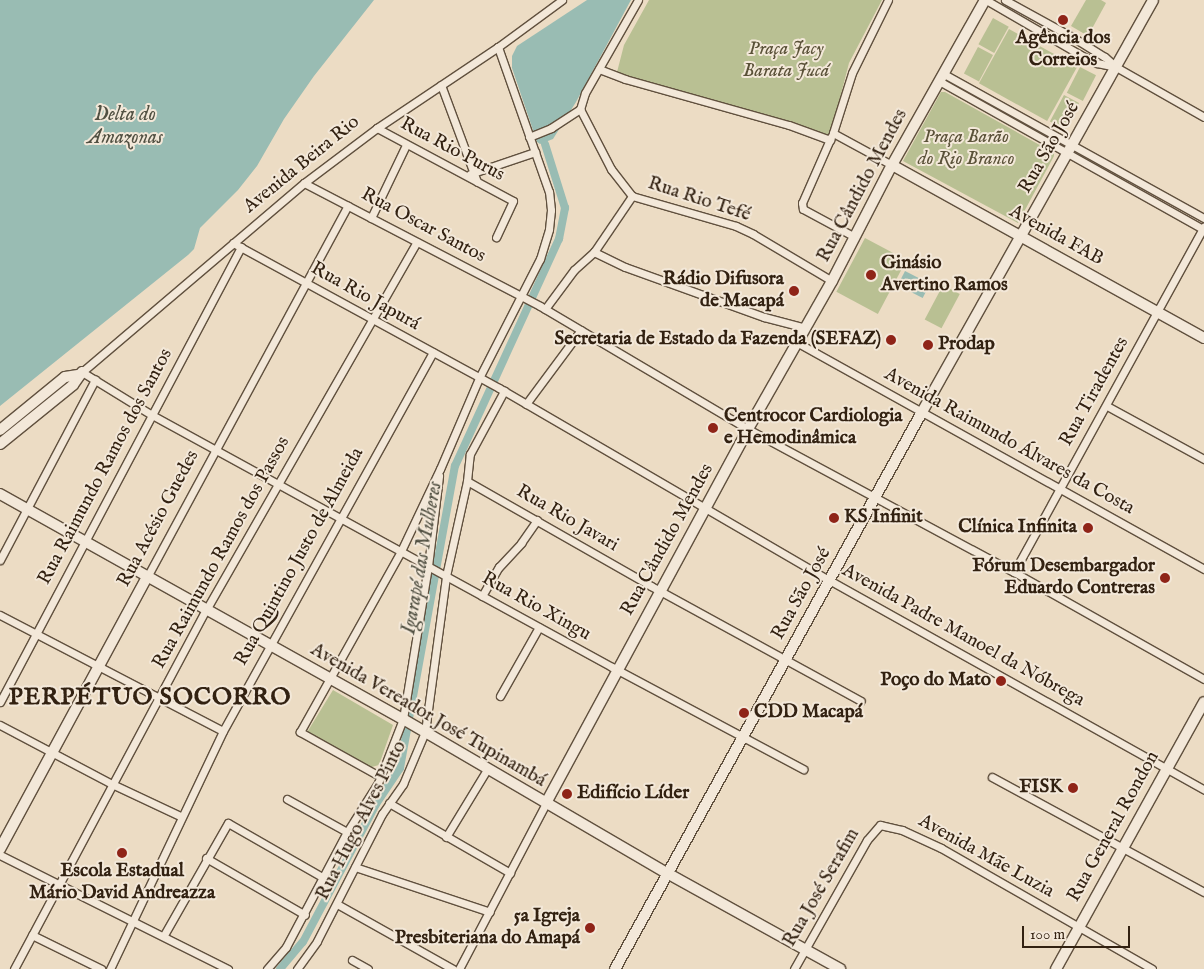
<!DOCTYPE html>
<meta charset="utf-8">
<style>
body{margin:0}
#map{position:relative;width:1204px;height:969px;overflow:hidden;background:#ecdcc4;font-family:"IM FELL English",serif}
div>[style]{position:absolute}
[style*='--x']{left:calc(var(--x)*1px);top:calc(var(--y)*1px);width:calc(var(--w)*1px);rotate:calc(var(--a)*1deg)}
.green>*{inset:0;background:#b9c093;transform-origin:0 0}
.water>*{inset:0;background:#99bcb3;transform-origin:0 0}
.canal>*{height:8px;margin:-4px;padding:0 4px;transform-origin:4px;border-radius:4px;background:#99bcb3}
.roads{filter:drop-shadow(1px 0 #60503e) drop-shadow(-1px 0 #60503e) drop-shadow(0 1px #60503e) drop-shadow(0 -1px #60503e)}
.street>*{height:7px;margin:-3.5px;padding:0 3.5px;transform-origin:3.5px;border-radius:3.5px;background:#f3e8d9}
.secondary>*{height:10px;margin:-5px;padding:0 5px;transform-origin:5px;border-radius:5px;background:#f3e8d9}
.dots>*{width:14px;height:14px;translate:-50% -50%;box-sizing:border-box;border:2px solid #f3e8d9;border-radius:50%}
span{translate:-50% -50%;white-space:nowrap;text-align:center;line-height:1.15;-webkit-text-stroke:4px #f3e8d9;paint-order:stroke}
.poi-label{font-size:19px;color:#322111;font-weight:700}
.left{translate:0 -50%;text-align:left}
.right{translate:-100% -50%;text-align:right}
.park-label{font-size:19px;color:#5a5138;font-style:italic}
.street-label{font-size:19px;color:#322111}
.water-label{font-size:20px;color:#515042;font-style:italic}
.district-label{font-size:24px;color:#322111;font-weight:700;letter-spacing:1px}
.scale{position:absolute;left:1022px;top:926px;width:108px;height:22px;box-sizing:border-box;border:2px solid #322111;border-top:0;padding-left:6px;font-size:15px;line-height:18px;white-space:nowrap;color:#322111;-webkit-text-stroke:4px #f3e8d9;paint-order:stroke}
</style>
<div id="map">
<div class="green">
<div style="clip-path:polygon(649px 0,882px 0,849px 63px,832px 129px,826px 139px,616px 76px,624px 45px)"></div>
<div style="clip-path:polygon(1086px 0,1101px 0,1106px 3px,1088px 36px,1071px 26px)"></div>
<div style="left:993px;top:18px;width:18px;height:30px;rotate:29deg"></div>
<div style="left:1009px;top:29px;width:78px;height:62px;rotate:29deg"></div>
<div style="left:978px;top:47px;width:17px;height:30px;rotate:28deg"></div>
<div style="left:1080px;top:67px;width:18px;height:29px;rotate:27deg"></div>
<div style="clip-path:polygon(941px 92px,945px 92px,1054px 153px,1054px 156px,1018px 223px,903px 161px)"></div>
<div style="left:1064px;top:95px;width:17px;height:30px;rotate:28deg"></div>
<div style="left:865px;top:238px;width:47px;height:61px;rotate:28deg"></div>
<div style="left:943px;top:285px;width:19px;height:39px;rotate:28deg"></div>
<div style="clip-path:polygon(333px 690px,393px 725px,379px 765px,368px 768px,306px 734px)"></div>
</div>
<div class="water">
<div style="clip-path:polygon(0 0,374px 0,314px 76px,284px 119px,257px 166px,238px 190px,200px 228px,194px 249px,188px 255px,0 406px)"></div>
<div style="clip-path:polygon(587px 0,631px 0,576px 102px,553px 139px,540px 144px,537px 142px,512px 68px,512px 56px,517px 46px)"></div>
<div style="left:905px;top:271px;width:28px;height:16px;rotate:27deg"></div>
</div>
<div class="canal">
<div style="--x:280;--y:969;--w:35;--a:-50"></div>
<div style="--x:303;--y:942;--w:156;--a:-62.1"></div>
<div style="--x:376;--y:804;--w:43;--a:-56.3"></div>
<div style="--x:400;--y:768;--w:307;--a:-79.7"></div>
<div style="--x:455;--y:466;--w:250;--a:-65.4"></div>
<div style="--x:559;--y:239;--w:32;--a:-79"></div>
<div style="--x:565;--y:208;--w:67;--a:-107.4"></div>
</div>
<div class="roads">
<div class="street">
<div style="--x:562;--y:0;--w:79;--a:143.7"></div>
<div style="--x:498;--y:47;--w:146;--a:146.2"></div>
<div style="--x:377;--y:128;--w:91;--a:143"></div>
<div style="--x:304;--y:183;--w:292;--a:139.6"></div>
<div style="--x:82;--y:372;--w:82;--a:31.6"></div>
<div style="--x:152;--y:415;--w:525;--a:28.72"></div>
<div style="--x:612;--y:667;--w:217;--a:28.1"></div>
<div style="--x:638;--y:0;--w:107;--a:119.7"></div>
<div style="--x:585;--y:93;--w:17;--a:107"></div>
<div style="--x:580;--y:109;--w:68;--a:62.7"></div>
<div style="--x:611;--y:169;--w:34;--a:52"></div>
<div style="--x:632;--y:196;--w:108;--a:16.1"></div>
<div style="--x:736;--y:226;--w:19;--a:25"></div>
<div style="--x:753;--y:234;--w:92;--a:30.7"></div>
<div style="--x:888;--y:0;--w:81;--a:116.3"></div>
<div style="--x:852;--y:73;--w:63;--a:107.6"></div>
<div style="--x:833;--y:133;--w:67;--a:28.5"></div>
<div style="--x:986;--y:0;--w:108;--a:30.1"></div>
<div style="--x:1079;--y:54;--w:20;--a:27"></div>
<div style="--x:1097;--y:63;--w:19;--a:12"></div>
<div style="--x:1005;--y:0;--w:79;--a:28.8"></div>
<div style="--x:1074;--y:38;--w:36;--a:32"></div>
<div style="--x:1105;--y:57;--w:15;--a:42"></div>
<div style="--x:1116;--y:67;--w:101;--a:29.6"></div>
<div style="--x:599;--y:69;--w:28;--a:21"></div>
<div style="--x:625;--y:79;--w:170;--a:15.7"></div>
<div style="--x:789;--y:125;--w:44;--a:20.1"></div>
<div style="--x:944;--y:74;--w:297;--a:29"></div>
<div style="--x:939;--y:81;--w:304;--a:29.3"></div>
<div style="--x:441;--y:85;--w:103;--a:69.6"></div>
<div style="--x:377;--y:128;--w:154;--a:28.2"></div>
<div style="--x:513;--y:201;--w:40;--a:115"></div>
<div style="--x:529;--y:137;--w:24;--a:-22"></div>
<div style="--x:551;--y:128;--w:35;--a:-33"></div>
<div style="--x:831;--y:137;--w:72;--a:113.7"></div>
<div style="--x:802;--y:203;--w:6;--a:81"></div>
<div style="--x:803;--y:209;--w:59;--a:28.3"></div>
<div style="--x:470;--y:174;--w:69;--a:-18.7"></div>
<div style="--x:304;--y:183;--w:266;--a:27.5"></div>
<div style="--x:540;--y:306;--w:242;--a:30.6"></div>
<div style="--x:748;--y:429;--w:302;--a:28.3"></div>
<div style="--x:1014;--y:572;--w:218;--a:29.4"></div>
<div style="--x:371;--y:218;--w:81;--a:-64.4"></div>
<div style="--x:233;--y:243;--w:303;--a:28.6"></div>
<div style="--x:499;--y:388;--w:382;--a:30.2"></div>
<div style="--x:829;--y:580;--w:430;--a:29.2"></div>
<div style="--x:594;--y:252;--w:34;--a:26"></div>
<div style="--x:625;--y:267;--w:148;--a:19.8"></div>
<div style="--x:764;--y:317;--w:43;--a:14.7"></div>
<div style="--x:545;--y:309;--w:49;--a:-53.4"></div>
<div style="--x:574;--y:270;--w:27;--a:-42"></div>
<div style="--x:594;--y:252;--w:68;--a:-55.8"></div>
<div style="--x:798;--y:343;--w:465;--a:29.1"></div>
<div style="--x:526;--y:404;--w:92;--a:-53.4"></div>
<div style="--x:1107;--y:406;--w:111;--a:28.7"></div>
<div style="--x:467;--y:481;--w:212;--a:29.7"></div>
<div style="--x:651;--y:586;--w:239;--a:28.7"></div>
<div style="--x:0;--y:560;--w:204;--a:-62.2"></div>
<div style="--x:1014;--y:572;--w:394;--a:-61.2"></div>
<div style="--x:147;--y:577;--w:422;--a:-61.6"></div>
<div style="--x:482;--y:596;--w:34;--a:-60"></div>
<div style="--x:499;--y:567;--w:33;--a:-47"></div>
<div style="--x:521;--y:543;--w:28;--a:-55"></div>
<div style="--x:0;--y:615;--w:251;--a:27.5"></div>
<div style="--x:500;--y:696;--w:79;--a:-60.5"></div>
<div style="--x:0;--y:702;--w:515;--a:-62.09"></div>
<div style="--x:0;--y:725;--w:127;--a:27.8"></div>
<div style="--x:112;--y:784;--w:77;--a:25.2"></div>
<div style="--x:381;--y:777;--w:93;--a:-150.9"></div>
<div style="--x:300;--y:732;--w:207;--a:-60.8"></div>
<div style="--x:401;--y:551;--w:91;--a:-64.6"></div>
<div style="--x:440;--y:469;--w:99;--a:-66.8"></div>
<div style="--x:479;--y:378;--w:134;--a:-62.9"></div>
<div style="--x:540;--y:259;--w:31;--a:-73"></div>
<div style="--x:549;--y:229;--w:19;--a:-84"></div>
<div style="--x:551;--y:210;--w:18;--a:-96"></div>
<div style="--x:549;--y:192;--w:154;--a:-109.4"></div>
<div style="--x:992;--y:777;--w:241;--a:28.5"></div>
<div style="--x:287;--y:799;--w:68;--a:28.8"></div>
<div style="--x:389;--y:803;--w:140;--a:30"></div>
<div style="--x:446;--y:837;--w:81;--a:-58.7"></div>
<div style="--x:0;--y:855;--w:255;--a:26.6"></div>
<div style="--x:206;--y:858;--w:114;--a:29.9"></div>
<div style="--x:355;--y:867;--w:142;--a:18.4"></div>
<div style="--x:337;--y:904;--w:133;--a:29.3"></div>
<div style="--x:32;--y:935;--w:77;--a:26.2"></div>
<div style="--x:164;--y:935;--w:129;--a:-60.3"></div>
<div style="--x:228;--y:823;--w:111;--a:29.8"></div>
<div style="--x:352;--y:960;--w:18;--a:29"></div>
<div style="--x:14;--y:969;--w:407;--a:-61.9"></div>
<div style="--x:206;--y:610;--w:424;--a:-60.2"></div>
<div style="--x:110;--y:969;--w:263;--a:-64.6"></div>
<div style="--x:223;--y:731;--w:433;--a:-61"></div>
<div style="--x:267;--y:969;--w:29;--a:-49"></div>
<div style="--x:286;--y:947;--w:130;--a:-62.1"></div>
<div style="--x:347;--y:832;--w:58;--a:-57.7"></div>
<div style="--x:378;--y:783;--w:69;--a:-68.7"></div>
<div style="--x:403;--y:719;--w:155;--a:-80.7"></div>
<div style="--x:428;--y:566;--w:91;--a:-83"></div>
<div style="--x:297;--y:969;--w:34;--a:-54"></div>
<div style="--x:317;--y:941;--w:143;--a:-62.9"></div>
<div style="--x:382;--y:814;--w:37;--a:-55"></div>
<div style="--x:403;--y:784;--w:56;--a:-67.1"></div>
<div style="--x:425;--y:732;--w:157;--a:-82.3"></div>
<div style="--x:446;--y:576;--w:97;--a:-77.5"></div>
<div style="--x:467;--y:481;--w:27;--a:-84"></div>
<div style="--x:470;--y:454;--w:72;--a:-61.6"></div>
<div style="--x:459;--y:969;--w:187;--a:-62.3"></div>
<div style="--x:794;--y:969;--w:148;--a:-60.5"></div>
<div style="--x:867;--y:840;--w:20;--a:-49"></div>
<div style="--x:880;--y:825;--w:23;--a:13"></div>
<div style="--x:902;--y:830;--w:43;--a:24.8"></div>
<div style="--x:941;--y:848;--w:243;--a:29.8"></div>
</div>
<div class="secondary">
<div style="--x:892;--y:165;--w:357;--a:29"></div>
<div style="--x:0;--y:430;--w:84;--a:-39.2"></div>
<div style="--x:65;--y:377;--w:13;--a:-9"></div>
<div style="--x:0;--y:444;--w:94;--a:-38.9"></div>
<div style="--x:73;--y:385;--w:16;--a:-55"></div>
<div style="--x:0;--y:494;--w:462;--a:29.2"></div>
<div style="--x:403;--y:719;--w:306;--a:30.3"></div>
<div style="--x:667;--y:873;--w:198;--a:29"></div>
<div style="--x:546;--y:803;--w:425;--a:-61.6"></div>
<div style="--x:748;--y:429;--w:170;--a:-60.4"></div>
<div style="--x:832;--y:281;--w:131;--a:-62.7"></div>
<div style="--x:892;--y:165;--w:189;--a:-60.6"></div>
<div style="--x:0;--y:849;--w:309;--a:-61.6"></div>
<div style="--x:615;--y:969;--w:636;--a:-61.14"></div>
<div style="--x:922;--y:412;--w:472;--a:-60.7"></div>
<div style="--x:1056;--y:969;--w:305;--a:-61"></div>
</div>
</div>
<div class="dots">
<div style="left:1063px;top:20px;background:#8f2418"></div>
<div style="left:871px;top:275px;background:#8f2418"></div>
<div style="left:794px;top:291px;background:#8f2418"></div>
<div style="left:891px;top:340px;background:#8f2418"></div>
<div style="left:928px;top:345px;background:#8f2418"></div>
<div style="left:713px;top:428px;background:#8f2418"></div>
<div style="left:834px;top:518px;background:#8f2418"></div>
<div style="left:1088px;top:528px;background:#8f2418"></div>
<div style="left:1165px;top:578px;background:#8f2418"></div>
<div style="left:1001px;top:681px;background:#8f2418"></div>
<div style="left:744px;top:713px;background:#8f2418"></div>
<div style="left:1073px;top:788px;background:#8f2418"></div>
<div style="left:567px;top:794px;background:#8f2418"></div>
<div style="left:122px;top:853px;background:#8f2418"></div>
<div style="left:590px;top:928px;background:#8f2418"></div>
</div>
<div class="poi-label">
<span style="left:1063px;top:50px">Agência dos<br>Correios</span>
<span class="left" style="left:881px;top:275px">Ginásio<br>Avertino Ramos</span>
<span class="right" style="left:784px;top:291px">Rádio Difusora<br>de Macapá</span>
<span class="right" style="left:881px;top:340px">Secretaria de Estado da Fazenda (SEFAZ)</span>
<span class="left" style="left:938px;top:345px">Prodap</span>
<span class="left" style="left:724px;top:428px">Centrocor Cardiologia<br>e Hemodinâmica</span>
<span class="left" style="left:844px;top:518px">KS Infinit</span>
<span class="right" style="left:1077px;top:528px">Clínica Infinita</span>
<span class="right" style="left:1155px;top:578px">Fórum Desembargador<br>Eduardo Contreras</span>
<span class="right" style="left:991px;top:681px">Poço do Mato</span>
<span class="left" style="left:754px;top:713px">CDD Macapá</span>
<span class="right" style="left:1063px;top:788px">FISK</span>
<span class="left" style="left:577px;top:794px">Edifício Líder</span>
<span style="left:122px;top:883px">Escola Estadual<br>Mário David Andreazza</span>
<span class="right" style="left:580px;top:928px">5a Igreja<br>Presbiteriana do Amapá</span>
</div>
<div class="park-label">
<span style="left:786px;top:61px">Praça Jacy<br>Barata Jucá</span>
<span style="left:966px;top:149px">Praça Barão<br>do Rio Branco</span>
</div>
<div class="street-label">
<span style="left:1050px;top:148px;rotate:-60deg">Rua São José</span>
<span style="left:452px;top:150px;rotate:28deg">Rua Rio Purus</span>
<span style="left:302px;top:165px;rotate:-39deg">Avenida Beira Rio</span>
<span style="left:863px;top:186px;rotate:-62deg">Rua Cândido Mendes</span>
<span style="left:699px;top:200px;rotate:18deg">Rua Rio Tefé</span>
<span style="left:423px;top:226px;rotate:28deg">Rua Oscar Santos</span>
<span style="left:1056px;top:236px;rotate:29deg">Avenida FAB</span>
<span style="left:365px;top:297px;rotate:29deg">Rua Rio Japurá</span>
<span style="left:1095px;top:392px;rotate:-61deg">Rua Tiradentes</span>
<span style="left:1009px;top:442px;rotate:29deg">Avenida Raimundo Álvares da Costa</span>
<span style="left:106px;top:467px;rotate:-62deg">Rua Raimundo Ramos dos Santos</span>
<span style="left:159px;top:519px;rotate:-62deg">Rua Acésio Guedes</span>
<span style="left:567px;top:519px;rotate:30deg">Rua Rio Javari</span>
<span style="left:668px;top:540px;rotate:-61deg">Rua Cândido Mendes</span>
<span style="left:222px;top:553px;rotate:-61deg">Rua Raimundo Ramos dos Passos</span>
<span style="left:300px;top:557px;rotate:-61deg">Rua Quintino Justo de Almeida</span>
<span style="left:802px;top:594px;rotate:-61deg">Rua São José</span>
<span style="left:536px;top:607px;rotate:29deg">Rua Rio Xingu</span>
<span style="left:963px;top:636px;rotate:29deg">Avenida Padre Manoel da Nóbrega</span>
<span style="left:428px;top:716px;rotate:30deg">Avenida Vereador José Tupinambá</span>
<span style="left:362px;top:821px;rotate:-63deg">Rua Hugo Alves Pinto</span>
<span style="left:1114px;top:827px;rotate:-61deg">Rua General Rondon</span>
<span style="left:986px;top:857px;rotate:29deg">Avenida Mãe Luzia</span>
<span style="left:822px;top:888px;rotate:-60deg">Rua José Serafim</span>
</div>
<div class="water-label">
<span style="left:125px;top:126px">Delta do<br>Amazonas</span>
<span style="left:422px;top:558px;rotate:-80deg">Igarapé das Mulheres</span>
</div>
<div class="district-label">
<span style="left:150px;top:698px">PERPÉTUO SOCORRO</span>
</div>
<div class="scale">100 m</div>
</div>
